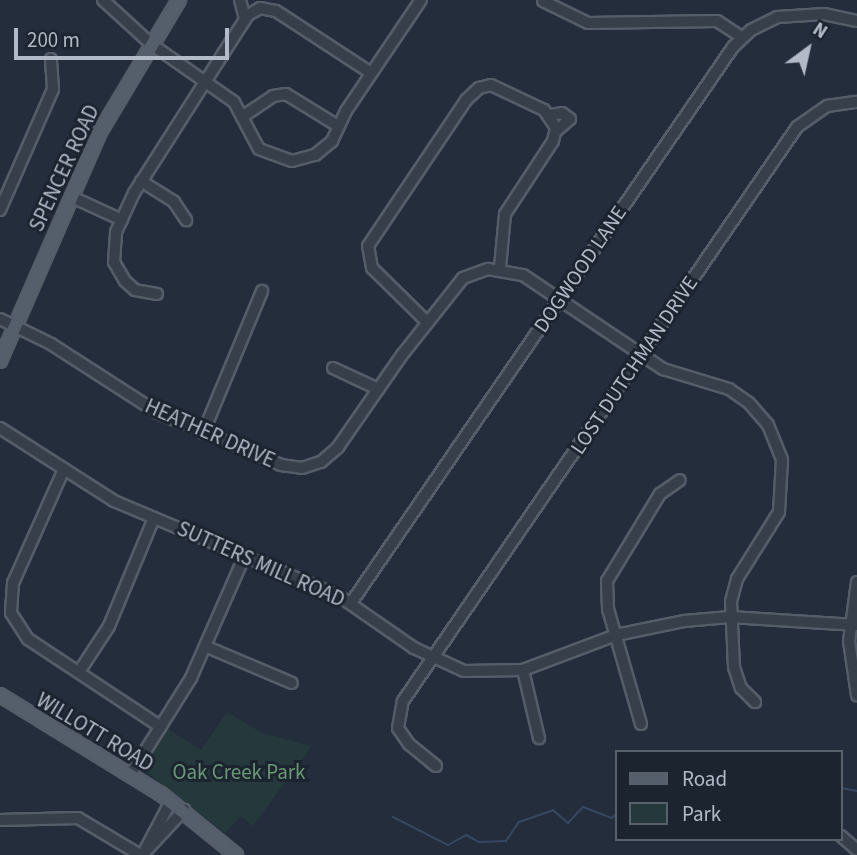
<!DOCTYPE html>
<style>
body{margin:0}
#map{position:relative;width:857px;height:855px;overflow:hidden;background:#232d3b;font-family:"Source Sans 3",sans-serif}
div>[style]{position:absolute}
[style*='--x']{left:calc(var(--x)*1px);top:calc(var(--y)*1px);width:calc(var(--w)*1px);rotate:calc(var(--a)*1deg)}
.green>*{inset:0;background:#25393c}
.stream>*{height:2px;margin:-1px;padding:0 1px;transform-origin:1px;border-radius:1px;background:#364862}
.roads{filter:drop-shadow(2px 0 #555d69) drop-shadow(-2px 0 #555d69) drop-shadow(0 2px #555d69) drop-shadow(0 -2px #555d69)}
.minor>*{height:10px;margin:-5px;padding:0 5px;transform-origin:5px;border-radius:5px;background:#373f4b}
.major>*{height:12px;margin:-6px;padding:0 6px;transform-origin:6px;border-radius:6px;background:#555e6b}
span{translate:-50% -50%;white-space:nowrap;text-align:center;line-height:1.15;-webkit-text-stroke:6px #1c2430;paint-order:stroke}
.street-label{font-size:21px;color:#b2bac7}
.park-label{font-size:21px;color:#699874}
.legend{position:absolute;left:615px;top:750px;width:228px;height:91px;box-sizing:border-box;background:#1c2430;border:2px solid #58606c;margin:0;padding:9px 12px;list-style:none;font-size:21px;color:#b2bac7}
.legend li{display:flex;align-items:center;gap:14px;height:35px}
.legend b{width:35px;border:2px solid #58606c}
.north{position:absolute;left:773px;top:14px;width:70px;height:70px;-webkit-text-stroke:5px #1c2430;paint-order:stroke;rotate:33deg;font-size:19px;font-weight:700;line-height:28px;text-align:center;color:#b2bac7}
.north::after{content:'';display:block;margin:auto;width:24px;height:32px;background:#b2bac7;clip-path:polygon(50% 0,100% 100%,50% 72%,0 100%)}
.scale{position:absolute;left:14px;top:28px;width:215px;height:32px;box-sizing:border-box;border:4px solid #b2bac7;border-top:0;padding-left:9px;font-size:21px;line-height:24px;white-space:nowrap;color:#b2bac7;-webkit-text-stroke:5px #1c2430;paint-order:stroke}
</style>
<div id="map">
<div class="green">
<div style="clip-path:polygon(227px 712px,262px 733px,312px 746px,253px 826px,241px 816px,225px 833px,141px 768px,166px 728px,201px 750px)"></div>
</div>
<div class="stream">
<div style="--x:841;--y:788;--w:16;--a:11"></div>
<div style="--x:393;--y:817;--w:62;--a:27"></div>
<div style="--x:448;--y:845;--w:21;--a:-29"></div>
<div style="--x:466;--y:835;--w:15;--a:28"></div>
<div style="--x:479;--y:842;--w:27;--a:-2"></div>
<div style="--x:506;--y:841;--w:23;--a:-56"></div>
<div style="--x:519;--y:822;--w:36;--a:-19"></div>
<div style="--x:553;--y:810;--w:20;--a:41"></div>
<div style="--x:568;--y:823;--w:22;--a:-47"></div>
<div style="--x:583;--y:807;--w:31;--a:21"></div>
<div style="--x:612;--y:818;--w:7;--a:-45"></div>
</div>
<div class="roads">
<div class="minor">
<div style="--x:103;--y:0;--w:65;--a:42.5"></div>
<div style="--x:151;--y:44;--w:101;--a:34.9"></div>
<div style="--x:234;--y:102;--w:53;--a:62"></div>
<div style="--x:259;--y:149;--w:35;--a:20"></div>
<div style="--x:292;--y:161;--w:24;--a:-15"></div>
<div style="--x:315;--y:155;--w:22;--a:-39"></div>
<div style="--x:332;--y:141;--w:33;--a:-65"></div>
<div style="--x:346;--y:111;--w:134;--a:-56"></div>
<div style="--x:240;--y:0;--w:20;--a:75"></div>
<div style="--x:543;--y:1;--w:50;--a:26.1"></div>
<div style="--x:588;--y:23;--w:129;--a:-0.9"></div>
<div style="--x:717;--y:21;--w:30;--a:33"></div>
<div style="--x:550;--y:115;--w:12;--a:-9"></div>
<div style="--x:562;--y:113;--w:10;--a:37"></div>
<div style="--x:570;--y:119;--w:18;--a:139"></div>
<div style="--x:242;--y:117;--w:37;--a:-34"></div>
<div style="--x:273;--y:96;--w:13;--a:-9"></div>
<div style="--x:286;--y:94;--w:61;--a:31.6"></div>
<div style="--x:141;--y:181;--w:39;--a:32"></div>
<div style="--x:174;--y:202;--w:22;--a:56"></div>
<div style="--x:72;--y:197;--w:55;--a:24.7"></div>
<div style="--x:0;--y:210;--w:132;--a:-66.3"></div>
<div style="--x:53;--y:89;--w:30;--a:-94"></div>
<div style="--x:157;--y:294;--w:22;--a:-170"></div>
<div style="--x:135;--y:290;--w:13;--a:-138"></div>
<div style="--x:125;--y:281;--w:22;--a:-120"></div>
<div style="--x:114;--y:262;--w:30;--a:-86"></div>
<div style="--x:116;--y:232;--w:43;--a:-65.2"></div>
<div style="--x:134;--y:193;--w:211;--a:-57.4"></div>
<div style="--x:248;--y:15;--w:14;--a:-30"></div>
<div style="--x:260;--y:8;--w:16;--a:11"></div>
<div style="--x:276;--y:11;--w:113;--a:33.1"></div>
<div style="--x:0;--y:319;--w:57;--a:26.1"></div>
<div style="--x:51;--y:344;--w:127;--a:32.8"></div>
<div style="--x:158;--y:413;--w:134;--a:22.9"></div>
<div style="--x:281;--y:465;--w:21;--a:8"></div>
<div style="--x:302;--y:468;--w:20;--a:-18"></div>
<div style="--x:321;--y:462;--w:23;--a:-41"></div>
<div style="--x:338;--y:447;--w:112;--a:-55.2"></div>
<div style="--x:402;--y:355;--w:98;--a:-51.6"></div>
<div style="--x:463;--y:278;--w:27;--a:-20"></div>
<div style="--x:488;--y:269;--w:36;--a:10"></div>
<div style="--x:523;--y:275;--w:169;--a:33.9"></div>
<div style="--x:663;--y:369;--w:69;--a:16.9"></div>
<div style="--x:729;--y:389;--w:24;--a:35"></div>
<div style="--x:749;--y:403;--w:29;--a:49"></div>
<div style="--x:768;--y:425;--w:38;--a:68"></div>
<div style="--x:782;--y:460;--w:52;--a:93.3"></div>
<div style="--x:779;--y:512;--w:79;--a:122.1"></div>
<div style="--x:737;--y:579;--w:23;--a:105"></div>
<div style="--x:731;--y:601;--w:66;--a:87.4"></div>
<div style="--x:734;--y:667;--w:22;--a:72"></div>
<div style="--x:741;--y:688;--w:20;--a:45"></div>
<div style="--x:427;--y:322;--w:77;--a:-135.5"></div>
<div style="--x:372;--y:268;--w:22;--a:-100"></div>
<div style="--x:368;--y:246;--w:176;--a:-56.1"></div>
<div style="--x:466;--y:100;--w:18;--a:-43"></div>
<div style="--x:479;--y:88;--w:12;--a:-14"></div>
<div style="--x:491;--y:85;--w:59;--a:25.3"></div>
<div style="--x:544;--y:110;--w:22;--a:56"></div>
<div style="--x:556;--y:128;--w:13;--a:103"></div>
<div style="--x:553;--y:141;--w:87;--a:123.3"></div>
<div style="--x:505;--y:214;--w:54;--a:95.3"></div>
<div style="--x:333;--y:368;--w:50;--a:25"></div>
<div style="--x:0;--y:428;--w:135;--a:32.6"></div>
<div style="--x:114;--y:501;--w:244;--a:22.9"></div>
<div style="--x:339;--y:596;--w:91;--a:34.7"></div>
<div style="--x:414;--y:648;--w:55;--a:24.7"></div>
<div style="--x:464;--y:671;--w:59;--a:-1"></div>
<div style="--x:523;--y:670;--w:99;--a:-20.6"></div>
<div style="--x:616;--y:635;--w:69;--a:-11.6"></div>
<div style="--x:684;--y:621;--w:46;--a:-5"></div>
<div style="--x:730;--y:617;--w:127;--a:3.6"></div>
<div style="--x:203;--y:433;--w:154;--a:-67.4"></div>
<div style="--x:64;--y:469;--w:125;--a:114.1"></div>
<div style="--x:13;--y:583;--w:30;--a:94"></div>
<div style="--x:11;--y:613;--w:31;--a:57"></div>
<div style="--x:28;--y:639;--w:159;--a:33.5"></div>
<div style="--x:857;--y:582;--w:60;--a:97.7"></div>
<div style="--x:849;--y:641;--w:55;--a:81.6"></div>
<div style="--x:351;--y:603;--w:675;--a:-55.51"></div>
<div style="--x:733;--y:47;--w:25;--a:-43"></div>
<div style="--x:751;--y:30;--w:30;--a:-26"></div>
<div style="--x:778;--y:17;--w:46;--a:-3.7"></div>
<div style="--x:824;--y:14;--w:34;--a:12"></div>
<div style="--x:207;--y:647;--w:92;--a:23"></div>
<div style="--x:523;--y:670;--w:70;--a:76.8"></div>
<div style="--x:79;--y:672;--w:55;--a:-56.9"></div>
<div style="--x:109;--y:626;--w:117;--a:-67.4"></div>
<div style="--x:641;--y:724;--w:120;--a:-106"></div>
<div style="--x:608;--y:609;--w:28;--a:-92"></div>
<div style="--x:607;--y:581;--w:102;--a:-58.7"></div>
<div style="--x:660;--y:494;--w:24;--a:-35"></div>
<div style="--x:436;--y:766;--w:35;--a:-141"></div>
<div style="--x:409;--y:744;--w:19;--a:-125"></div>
<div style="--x:398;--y:728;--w:27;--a:-80"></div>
<div style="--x:403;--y:701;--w:696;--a:-55.53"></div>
<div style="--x:797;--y:127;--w:37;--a:-35"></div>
<div style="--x:827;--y:106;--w:30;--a:-8"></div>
<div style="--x:130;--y:775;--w:115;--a:-57.8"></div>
<div style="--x:191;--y:678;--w:134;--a:-66.3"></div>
<div style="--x:0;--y:820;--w:78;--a:-1.5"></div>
<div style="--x:78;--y:818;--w:72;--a:30.8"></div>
<div style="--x:841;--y:836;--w:21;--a:41"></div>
<div style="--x:145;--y:850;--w:55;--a:-62"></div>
<div style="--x:142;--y:855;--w:62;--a:-47"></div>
</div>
<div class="major">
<div style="--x:0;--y:361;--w:250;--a:-66.4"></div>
<div style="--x:100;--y:132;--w:154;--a:-59.1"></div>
<div style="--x:0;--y:695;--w:189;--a:31.6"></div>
<div style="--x:161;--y:794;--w:97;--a:39.1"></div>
</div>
</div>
<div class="street-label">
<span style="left:64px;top:168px;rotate:-65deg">SPENCER ROAD</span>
<span style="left:580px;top:269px;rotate:-56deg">DOGWOOD LANE</span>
<span style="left:634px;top:365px;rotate:-56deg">LOST DUTCHMAN DRIVE</span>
<span style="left:210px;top:433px;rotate:24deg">HEATHER DRIVE</span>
<span style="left:261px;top:564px;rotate:24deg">SUTTERS MILL ROAD</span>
<span style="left:95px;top:732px;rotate:31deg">WILLOTT ROAD</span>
</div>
<div class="park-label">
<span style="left:239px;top:772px">Oak Creek Park</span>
</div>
<ul class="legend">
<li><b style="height:9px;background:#555e6b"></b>Road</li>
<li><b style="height:19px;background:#25393c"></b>Park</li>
</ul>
<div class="north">N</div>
<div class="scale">200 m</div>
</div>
